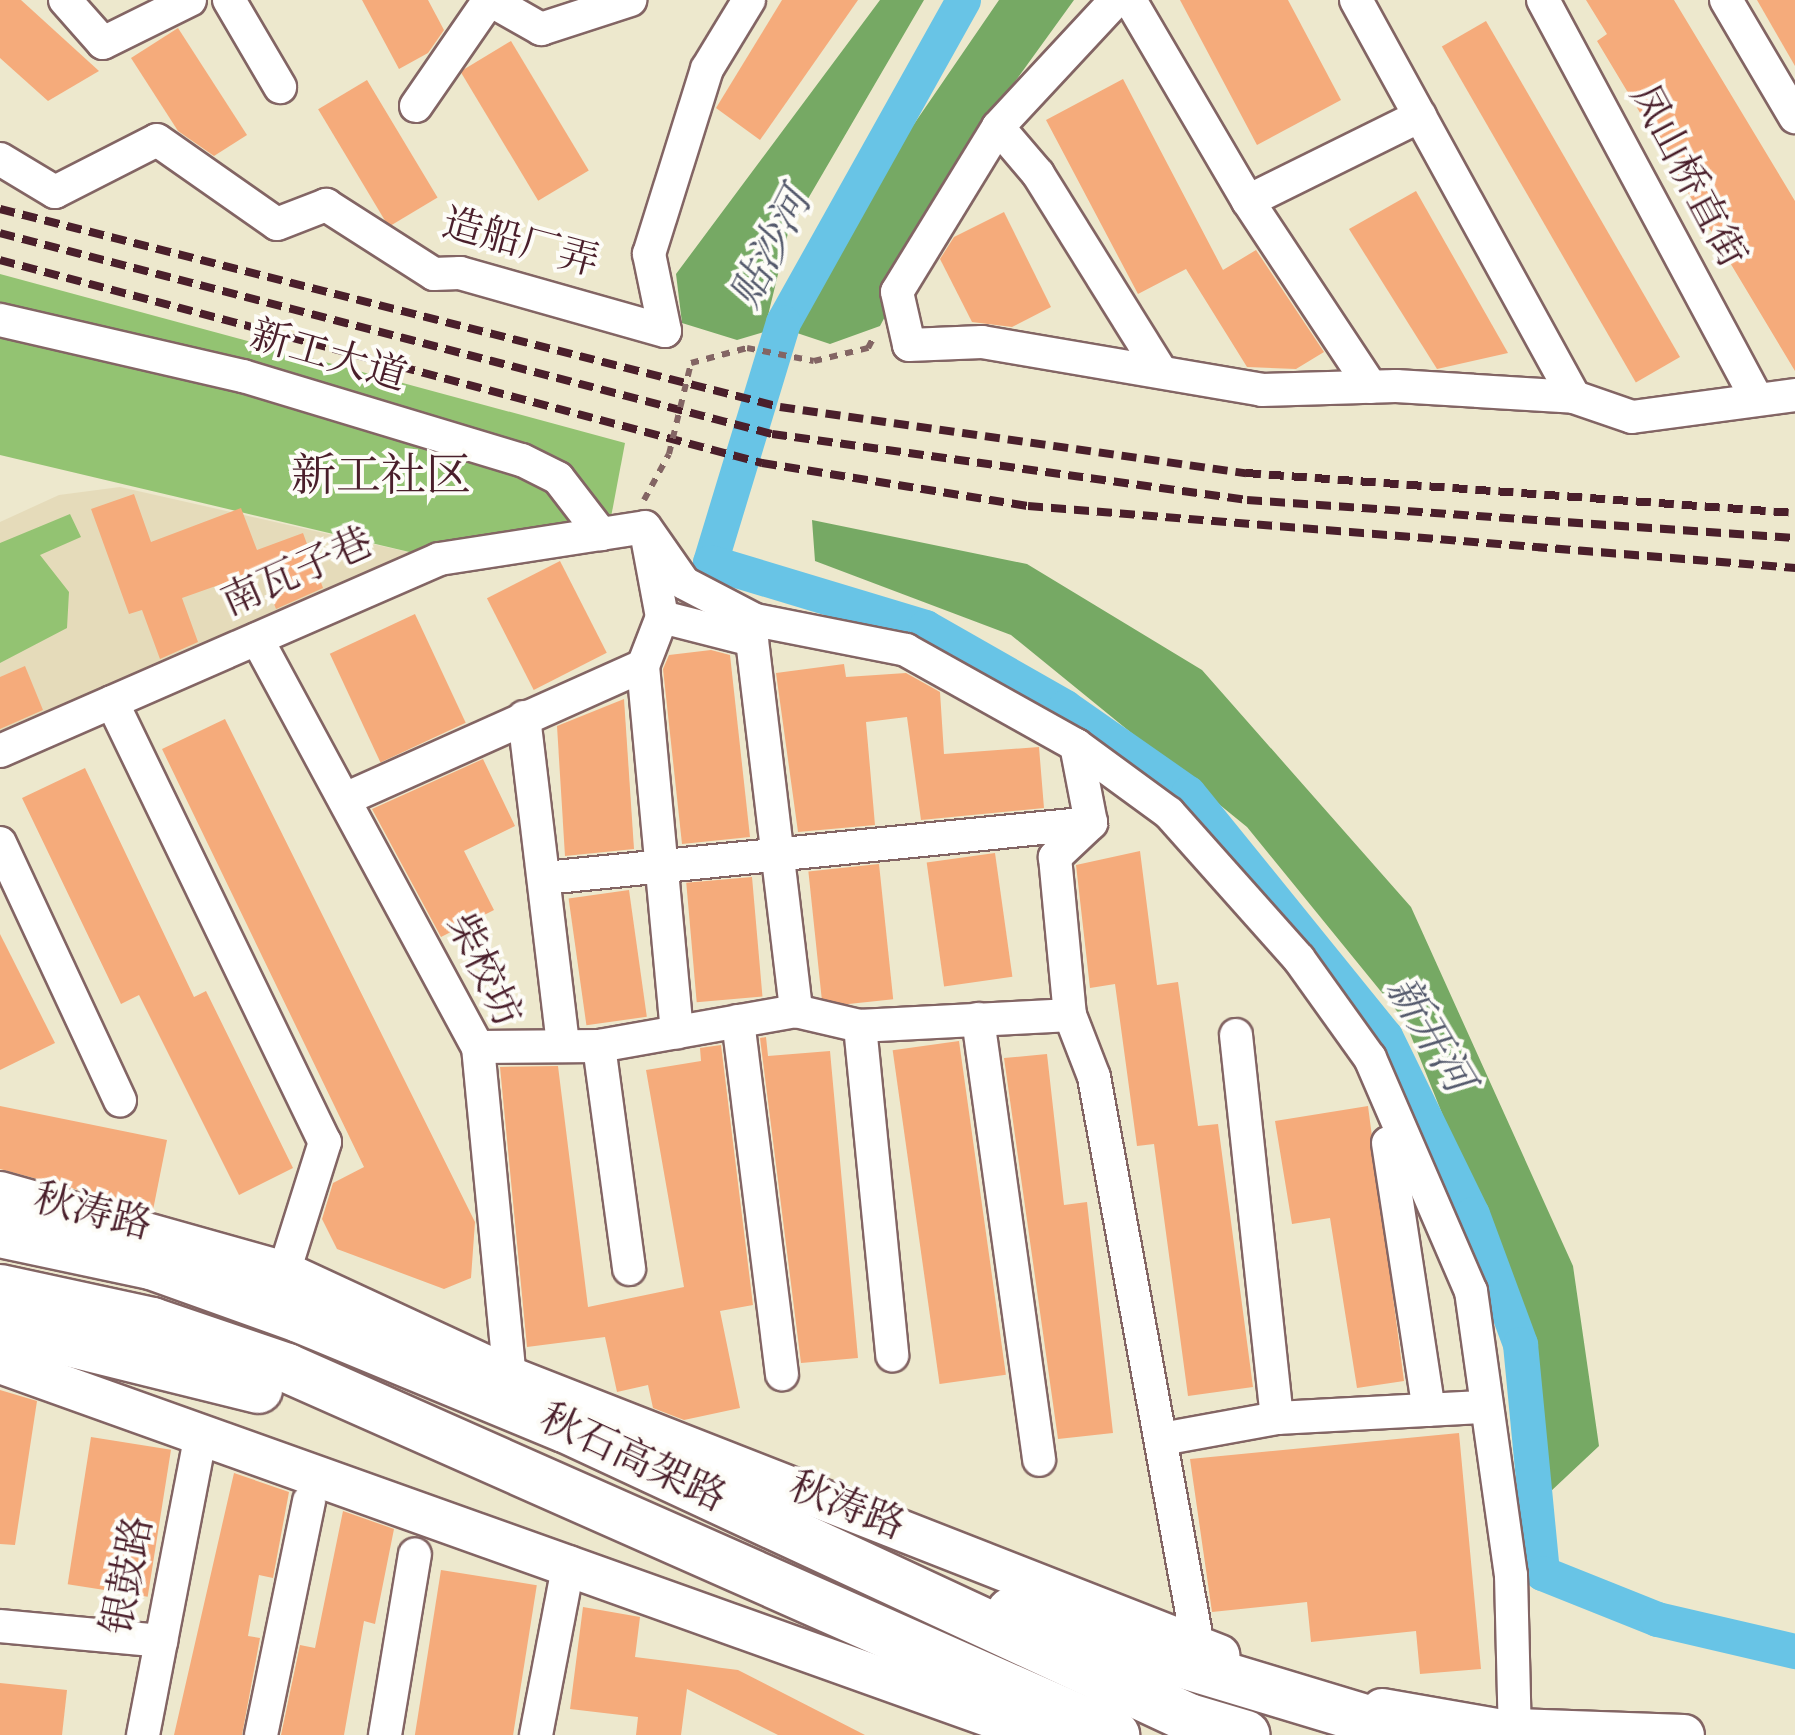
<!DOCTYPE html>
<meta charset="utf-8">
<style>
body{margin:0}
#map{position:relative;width:1795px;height:1735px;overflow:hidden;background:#ede8cd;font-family:Vollkorn,"Noto Serif SC",serif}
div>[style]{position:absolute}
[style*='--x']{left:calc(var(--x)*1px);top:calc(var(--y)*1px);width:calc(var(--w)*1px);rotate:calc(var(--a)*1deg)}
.built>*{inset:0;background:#e5dbba}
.green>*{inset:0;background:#93c372}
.forest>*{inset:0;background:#76a964}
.canal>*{height:35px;margin:-17.5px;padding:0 17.5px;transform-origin:17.5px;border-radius:17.5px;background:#68c4e6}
.building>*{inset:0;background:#f5ab7b;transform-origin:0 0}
.path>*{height:6px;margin-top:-3px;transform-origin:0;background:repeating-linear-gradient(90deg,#836564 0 8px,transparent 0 16px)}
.roads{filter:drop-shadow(2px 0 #836564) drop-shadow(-2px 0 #836564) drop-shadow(0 2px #836564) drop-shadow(0 -2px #836564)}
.minor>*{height:32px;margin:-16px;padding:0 16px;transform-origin:16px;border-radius:16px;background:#fff}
.major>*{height:40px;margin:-20px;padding:0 20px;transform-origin:20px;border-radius:20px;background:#fff}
.highway>*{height:48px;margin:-24px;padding:0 24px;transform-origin:24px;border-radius:24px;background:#fff}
.rail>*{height:8px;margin-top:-4px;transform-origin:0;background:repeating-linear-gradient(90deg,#4a1f2b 0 15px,transparent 0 23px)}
.path-bridge>*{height:6px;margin-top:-3px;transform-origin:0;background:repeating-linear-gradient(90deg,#836564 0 8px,transparent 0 16px)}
span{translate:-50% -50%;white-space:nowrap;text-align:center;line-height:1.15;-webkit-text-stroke:8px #fdfcf7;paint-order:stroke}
.street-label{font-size:40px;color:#4a1f2b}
.water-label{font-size:42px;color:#54596c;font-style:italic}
.quarter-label{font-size:45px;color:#4a1f2b}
</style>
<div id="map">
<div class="built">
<div style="clip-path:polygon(120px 487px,439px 559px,0 751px,0 522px,59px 495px)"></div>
</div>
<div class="green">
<div style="clip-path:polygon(0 274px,625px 443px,608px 533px,439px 559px,0 455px)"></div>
<div style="clip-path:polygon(70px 514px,81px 537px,40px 555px,69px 592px,67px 628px,0 663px,0 543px)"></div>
</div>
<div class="forest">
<div style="clip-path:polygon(880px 0,924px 0,788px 233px,764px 332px,737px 340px,682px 323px,676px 274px)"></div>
<div style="clip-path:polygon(999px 0,1074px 0,998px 105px,880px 326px,830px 344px,791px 331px,888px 162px)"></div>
<div style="clip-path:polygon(812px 520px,1027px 564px,1202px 670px,1411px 907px,1573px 1266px,1599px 1446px,1550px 1492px,1528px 1328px,1405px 1021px,1247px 827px,1011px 635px,815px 561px)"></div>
</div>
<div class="canal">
<div style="--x:963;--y:0;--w:369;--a:119.2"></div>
<div style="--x:783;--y:322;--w:251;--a:106.9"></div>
<div style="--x:710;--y:562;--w:225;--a:16.8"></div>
<div style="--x:925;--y:627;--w:161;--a:29.7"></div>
<div style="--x:1065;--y:707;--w:150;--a:35"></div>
<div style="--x:1188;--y:793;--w:313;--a:51"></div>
<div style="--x:1385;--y:1036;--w:198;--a:64"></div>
<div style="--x:1472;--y:1214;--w:139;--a:69.7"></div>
<div style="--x:1520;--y:1344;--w:230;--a:84.5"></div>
<div style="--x:1542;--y:1573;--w:124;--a:21.8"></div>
<div style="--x:1657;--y:1619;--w:142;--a:13.1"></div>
</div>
<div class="building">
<div style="clip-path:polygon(0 0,21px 0,99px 71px,48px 101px,0 58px)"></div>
<div style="clip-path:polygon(362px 0,428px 0,444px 30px,428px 53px,399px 69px)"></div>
<div style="clip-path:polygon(782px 0,858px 0,760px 140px,716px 108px)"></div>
<div style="clip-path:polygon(1180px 0,1288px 0,1341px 100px,1257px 145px)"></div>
<div style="clip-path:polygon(1586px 0,1674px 0,1795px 201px,1795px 371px,1597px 41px,1607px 34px)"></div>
<div style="clip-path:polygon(1757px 0,1795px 0,1795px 66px)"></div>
<div style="left:1486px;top:21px;width:388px;height:51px;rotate:60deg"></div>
<div style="clip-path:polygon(178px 28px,247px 135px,214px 156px,178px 131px,131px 58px)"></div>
<div style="left:511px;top:41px;width:151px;height:59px;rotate:59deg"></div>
<div style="clip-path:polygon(1123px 79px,1223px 270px,1256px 250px,1324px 352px,1296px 369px,1247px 367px,1186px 269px,1138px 294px,1046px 120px)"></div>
<div style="left:367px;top:80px;width:137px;height:57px;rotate:59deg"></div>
<div style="clip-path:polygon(1416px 191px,1508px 353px,1437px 369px,1349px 229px)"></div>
<div style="clip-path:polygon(1004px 212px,1051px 307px,1012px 327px,972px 322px,940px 259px,954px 237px)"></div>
<div style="clip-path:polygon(134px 494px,151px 542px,241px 508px,257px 550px,303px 533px,323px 588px,276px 609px,261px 570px,182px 598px,198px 642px,160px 659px,142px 610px,129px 614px,91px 509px)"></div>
<div style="left:560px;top:561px;width:103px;height:82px;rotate:63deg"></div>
<div style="left:415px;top:614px;width:120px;height:94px;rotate:65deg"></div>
<div style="clip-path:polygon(711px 650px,730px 655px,750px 837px,682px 844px,663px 669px,669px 655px)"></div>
<div style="clip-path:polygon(844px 664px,846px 677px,906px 673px,940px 692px,944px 754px,1039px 747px,1044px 808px,921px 820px,907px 717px,866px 722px,875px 825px,798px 832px,776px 673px)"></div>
<div style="clip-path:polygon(25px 666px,43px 710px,0 729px,0 677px)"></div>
<div style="clip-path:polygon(624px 699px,634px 849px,565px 856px,557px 726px)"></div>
<div style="clip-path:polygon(225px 719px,475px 1222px,471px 1278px,444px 1289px,337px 1249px,322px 1219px,333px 1183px,364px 1167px,162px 749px)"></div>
<div style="clip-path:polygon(483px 759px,515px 826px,464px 851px,494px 910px,441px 937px,372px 809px)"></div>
<div style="clip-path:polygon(85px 768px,194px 997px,206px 991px,293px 1168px,239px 1195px,139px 995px,121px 1004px,22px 798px)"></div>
<div style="clip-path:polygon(1140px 851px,1157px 985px,1178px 982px,1198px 1126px,1218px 1124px,1253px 1387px,1188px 1396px,1154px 1144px,1137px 1146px,1115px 984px,1090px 988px,1076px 865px)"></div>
<div style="left:995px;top:853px;width:125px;height:69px;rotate:82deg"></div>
<div style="left:879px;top:864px;width:136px;height:71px;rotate:84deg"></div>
<div style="left:752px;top:877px;width:120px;height:66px;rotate:85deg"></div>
<div style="left:629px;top:890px;width:128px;height:61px;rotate:82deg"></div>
<div style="clip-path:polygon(0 934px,55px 1043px,0 1070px)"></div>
<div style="clip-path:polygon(766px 1037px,768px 1056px,830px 1051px,858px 1358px,801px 1363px,760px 1038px)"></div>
<div style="left:959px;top:1041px;width:337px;height:67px;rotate:82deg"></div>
<div style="clip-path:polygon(721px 1045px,753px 1305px,720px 1311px,740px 1408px,684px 1420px,653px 1408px,648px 1385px,617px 1392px,605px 1337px,527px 1347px,500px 1067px,558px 1066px,588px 1307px,684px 1287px,646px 1070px,701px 1061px,700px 1048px)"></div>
<div style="clip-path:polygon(1047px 1054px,1064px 1205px,1087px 1202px,1113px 1433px,1058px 1439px,1004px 1058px)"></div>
<div style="clip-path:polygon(0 1106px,167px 1140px,153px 1210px,0 1169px)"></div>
<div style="clip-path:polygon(1368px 1106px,1404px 1381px,1357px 1388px,1330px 1218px,1292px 1224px,1275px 1121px)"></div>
<div style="clip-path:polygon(0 1390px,37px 1401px,15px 1545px,0 1544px)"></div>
<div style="clip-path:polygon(1459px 1433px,1481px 1669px,1420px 1674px,1416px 1631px,1311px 1642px,1307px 1602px,1212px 1612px,1190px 1459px)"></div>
<div style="left:91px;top:1437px;width:81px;height:149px;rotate:9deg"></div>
<div style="clip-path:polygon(234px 1473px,289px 1492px,273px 1578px,259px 1575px,248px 1636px,260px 1638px,242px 1735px,174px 1735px)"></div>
<div style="clip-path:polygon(343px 1511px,394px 1529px,375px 1624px,364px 1621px,344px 1735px,281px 1735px,300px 1645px,315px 1648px)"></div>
<div style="left:441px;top:1570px;width:97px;height:167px;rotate:9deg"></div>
<div style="clip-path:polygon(583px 1607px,640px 1617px,635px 1657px,738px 1670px,865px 1735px,778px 1735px,687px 1689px,681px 1735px,636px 1735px,638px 1717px,570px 1709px)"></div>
<div style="clip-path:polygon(0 1683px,67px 1690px,62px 1735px,0 1735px)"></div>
</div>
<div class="path">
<div style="--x:691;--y:363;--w:58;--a:-15"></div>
<div style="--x:747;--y:348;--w:68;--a:11"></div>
<div style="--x:814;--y:361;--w:56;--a:-13.5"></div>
<div style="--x:868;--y:348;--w:15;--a:-62"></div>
<div style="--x:644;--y:500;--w:52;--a:-61.5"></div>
</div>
<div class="roads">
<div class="minor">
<div style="--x:65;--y:0;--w:57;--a:48.5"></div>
<div style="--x:103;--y:43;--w:97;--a:-26.3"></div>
<div style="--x:229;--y:0;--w:101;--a:59.6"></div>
<div style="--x:490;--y:0;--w:59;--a:29.6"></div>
<div style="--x:541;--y:29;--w:94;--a:-18"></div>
<div style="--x:1116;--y:0;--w:173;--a:132.9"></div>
<div style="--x:998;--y:127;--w:193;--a:121.5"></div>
<div style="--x:897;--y:292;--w:54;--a:77.2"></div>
<div style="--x:909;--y:345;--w:73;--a:-2.4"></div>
<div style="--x:982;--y:342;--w:284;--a:9.7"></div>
<div style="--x:1262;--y:390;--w:134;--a:-1.7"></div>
<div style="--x:1396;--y:386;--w:178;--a:3.5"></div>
<div style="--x:1574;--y:397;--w:61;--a:19"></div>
<div style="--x:1632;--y:417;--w:164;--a:-7.7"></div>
<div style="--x:1130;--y:0;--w:233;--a:59.6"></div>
<div style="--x:1248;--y:201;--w:192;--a:-26.3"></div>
<div style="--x:1356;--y:0;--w:453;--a:61.2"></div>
<div style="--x:1543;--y:0;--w:447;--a:61.8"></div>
<div style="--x:1726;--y:0;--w:136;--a:59.5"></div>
<div style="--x:416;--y:106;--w:129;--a:-55.4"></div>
<div style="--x:998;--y:127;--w:62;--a:49.6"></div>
<div style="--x:1038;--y:174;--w:227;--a:58.1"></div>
<div style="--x:0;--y:159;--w:64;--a:31"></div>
<div style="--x:55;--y:192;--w:114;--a:-27"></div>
<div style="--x:157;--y:140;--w:146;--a:35"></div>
<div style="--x:277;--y:224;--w:53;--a:-21.2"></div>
<div style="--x:326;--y:205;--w:128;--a:32.6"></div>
<div style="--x:434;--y:274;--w:26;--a:-2"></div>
<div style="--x:460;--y:273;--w:213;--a:15.8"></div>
<div style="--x:1248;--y:201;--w:223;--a:56.5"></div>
<div style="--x:0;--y:320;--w:249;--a:13"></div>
<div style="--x:243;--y:376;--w:291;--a:16.8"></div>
<div style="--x:522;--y:460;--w:40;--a:26.6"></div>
<div style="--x:558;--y:478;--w:71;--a:52.5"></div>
<div style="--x:665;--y:331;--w:79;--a:-101.7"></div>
<div style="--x:649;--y:254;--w:194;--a:-72.6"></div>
<div style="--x:707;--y:69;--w:81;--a:-58.7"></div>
<div style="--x:645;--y:527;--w:68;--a:55.1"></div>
<div style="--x:684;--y:583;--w:80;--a:27.5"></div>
<div style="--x:755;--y:620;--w:154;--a:11.2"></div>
<div style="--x:906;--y:650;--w:195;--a:29.2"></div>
<div style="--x:1076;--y:745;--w:115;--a:36.2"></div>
<div style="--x:1169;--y:813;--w:195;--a:48.3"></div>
<div style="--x:1299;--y:959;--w:122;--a:54.4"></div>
<div style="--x:1370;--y:1058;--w:254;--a:66.6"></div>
<div style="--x:1471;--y:1291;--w:287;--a:82"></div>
<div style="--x:1511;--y:1575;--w:160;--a:88.6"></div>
<div style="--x:662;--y:617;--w:93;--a:14.3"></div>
<div style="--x:752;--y:640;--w:374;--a:83.2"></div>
<div style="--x:796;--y:1011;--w:66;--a:13.2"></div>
<div style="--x:860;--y:1026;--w:331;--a:84.4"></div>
<div style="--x:257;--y:639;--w:464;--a:61.6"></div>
<div style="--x:478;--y:1047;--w:332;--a:84.5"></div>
<div style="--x:643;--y:666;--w:368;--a:84.7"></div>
<div style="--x:112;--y:702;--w:489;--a:64.2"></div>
<div style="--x:325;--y:1142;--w:136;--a:107.5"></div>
<div style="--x:524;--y:717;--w:328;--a:83.2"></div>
<div style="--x:1076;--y:745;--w:79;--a:79.1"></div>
<div style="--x:1091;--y:823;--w:50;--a:136.6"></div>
<div style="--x:1055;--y:857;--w:159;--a:84.6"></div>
<div style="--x:1070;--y:1015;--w:66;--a:68.8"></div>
<div style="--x:1094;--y:1077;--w:578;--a:79.64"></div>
<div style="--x:0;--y:751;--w:479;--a:-23.6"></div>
<div style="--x:439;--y:559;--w:208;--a:-8.8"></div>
<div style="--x:345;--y:799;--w:326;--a:-24.1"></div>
<div style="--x:643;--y:666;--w:53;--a:-68.8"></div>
<div style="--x:662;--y:617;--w:76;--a:-100.6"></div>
<div style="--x:0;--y:843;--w:284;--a:65"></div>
<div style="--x:545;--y:878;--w:549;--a:-5.75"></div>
<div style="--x:978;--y:1019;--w:445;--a:82.1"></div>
<div style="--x:738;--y:1021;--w:356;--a:82.9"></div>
<div style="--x:860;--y:1026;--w:210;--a:-3"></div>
<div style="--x:1236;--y:1035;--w:385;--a:83.9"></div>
<div style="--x:599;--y:1046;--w:225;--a:82.3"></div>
<div style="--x:478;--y:1047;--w:121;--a:-0.5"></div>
<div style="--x:599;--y:1046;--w:200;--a:-10.1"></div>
<div style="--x:1388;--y:1143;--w:270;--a:81.3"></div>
<div style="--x:1162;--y:1439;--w:117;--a:-10.3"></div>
<div style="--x:1277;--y:1418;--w:200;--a:-3.1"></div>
<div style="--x:0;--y:1626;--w:162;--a:5.3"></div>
<div style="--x:143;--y:1735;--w:308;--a:-79.1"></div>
<div style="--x:261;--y:1735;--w:239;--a:-78.4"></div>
<div style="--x:385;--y:1735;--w:183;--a:-80.6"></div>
<div style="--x:536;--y:1735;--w:176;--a:-79.2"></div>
</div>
<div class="major">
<div style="--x:0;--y:1192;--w:295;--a:15.7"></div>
<div style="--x:284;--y:1272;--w:249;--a:24.9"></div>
<div style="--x:510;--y:1377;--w:762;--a:21.41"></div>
<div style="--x:0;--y:1363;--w:1105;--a:19.66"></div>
<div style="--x:1382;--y:1709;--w:151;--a:9.9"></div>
<div style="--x:1515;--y:1729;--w:169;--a:2"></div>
</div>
<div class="highway">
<div style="--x:0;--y:1233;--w:154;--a:12"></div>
<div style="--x:151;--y:1265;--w:157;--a:19.7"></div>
<div style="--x:299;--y:1318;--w:288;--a:22.5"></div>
<div style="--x:565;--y:1428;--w:688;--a:24.93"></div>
<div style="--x:1189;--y:1718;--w:59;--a:16.6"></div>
<div style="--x:0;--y:1289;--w:156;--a:12.2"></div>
<div style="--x:152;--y:1322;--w:143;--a:18.8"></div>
<div style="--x:287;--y:1368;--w:906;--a:23.9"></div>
<div style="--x:0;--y:1325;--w:266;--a:13.9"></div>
<div style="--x:1011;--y:1612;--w:426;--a:16.8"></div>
</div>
</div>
<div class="rail">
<div style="--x:0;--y:209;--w:805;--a:14.24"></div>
<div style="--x:780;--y:407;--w:471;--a:8.1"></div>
<div style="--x:1246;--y:473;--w:550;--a:4.17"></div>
<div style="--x:0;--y:233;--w:798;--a:14.59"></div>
<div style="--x:772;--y:434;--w:480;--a:7.9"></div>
<div style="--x:1247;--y:500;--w:549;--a:3.97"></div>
<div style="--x:0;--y:260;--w:789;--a:14.92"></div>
<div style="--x:762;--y:463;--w:269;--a:9.2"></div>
<div style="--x:1028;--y:506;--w:770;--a:4.62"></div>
</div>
<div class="path-bridge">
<div style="--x:669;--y:454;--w:94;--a:-76.4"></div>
</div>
<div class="street-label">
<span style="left:1686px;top:177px;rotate:62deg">凤山桥直街</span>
<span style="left:520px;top:245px;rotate:15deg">造船厂弄</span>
<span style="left:328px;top:358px;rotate:16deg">新工大道</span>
<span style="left:298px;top:574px;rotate:-24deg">南瓦子巷</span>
<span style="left:482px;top:971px;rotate:64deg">柴校坊</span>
<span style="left:92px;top:1214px;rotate:14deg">秋涛路</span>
<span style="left:632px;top:1460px;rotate:25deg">秋石高架路</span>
<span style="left:846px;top:1508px;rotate:21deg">秋涛路</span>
<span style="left:130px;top:1576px;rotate:-79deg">银鼓路</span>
</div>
<div class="water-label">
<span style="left:774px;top:250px;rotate:-63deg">贴沙河</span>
<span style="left:1427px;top:1036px;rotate:59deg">新开河</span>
</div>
<div class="quarter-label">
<span style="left:381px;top:479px">新工社区</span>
</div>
</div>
